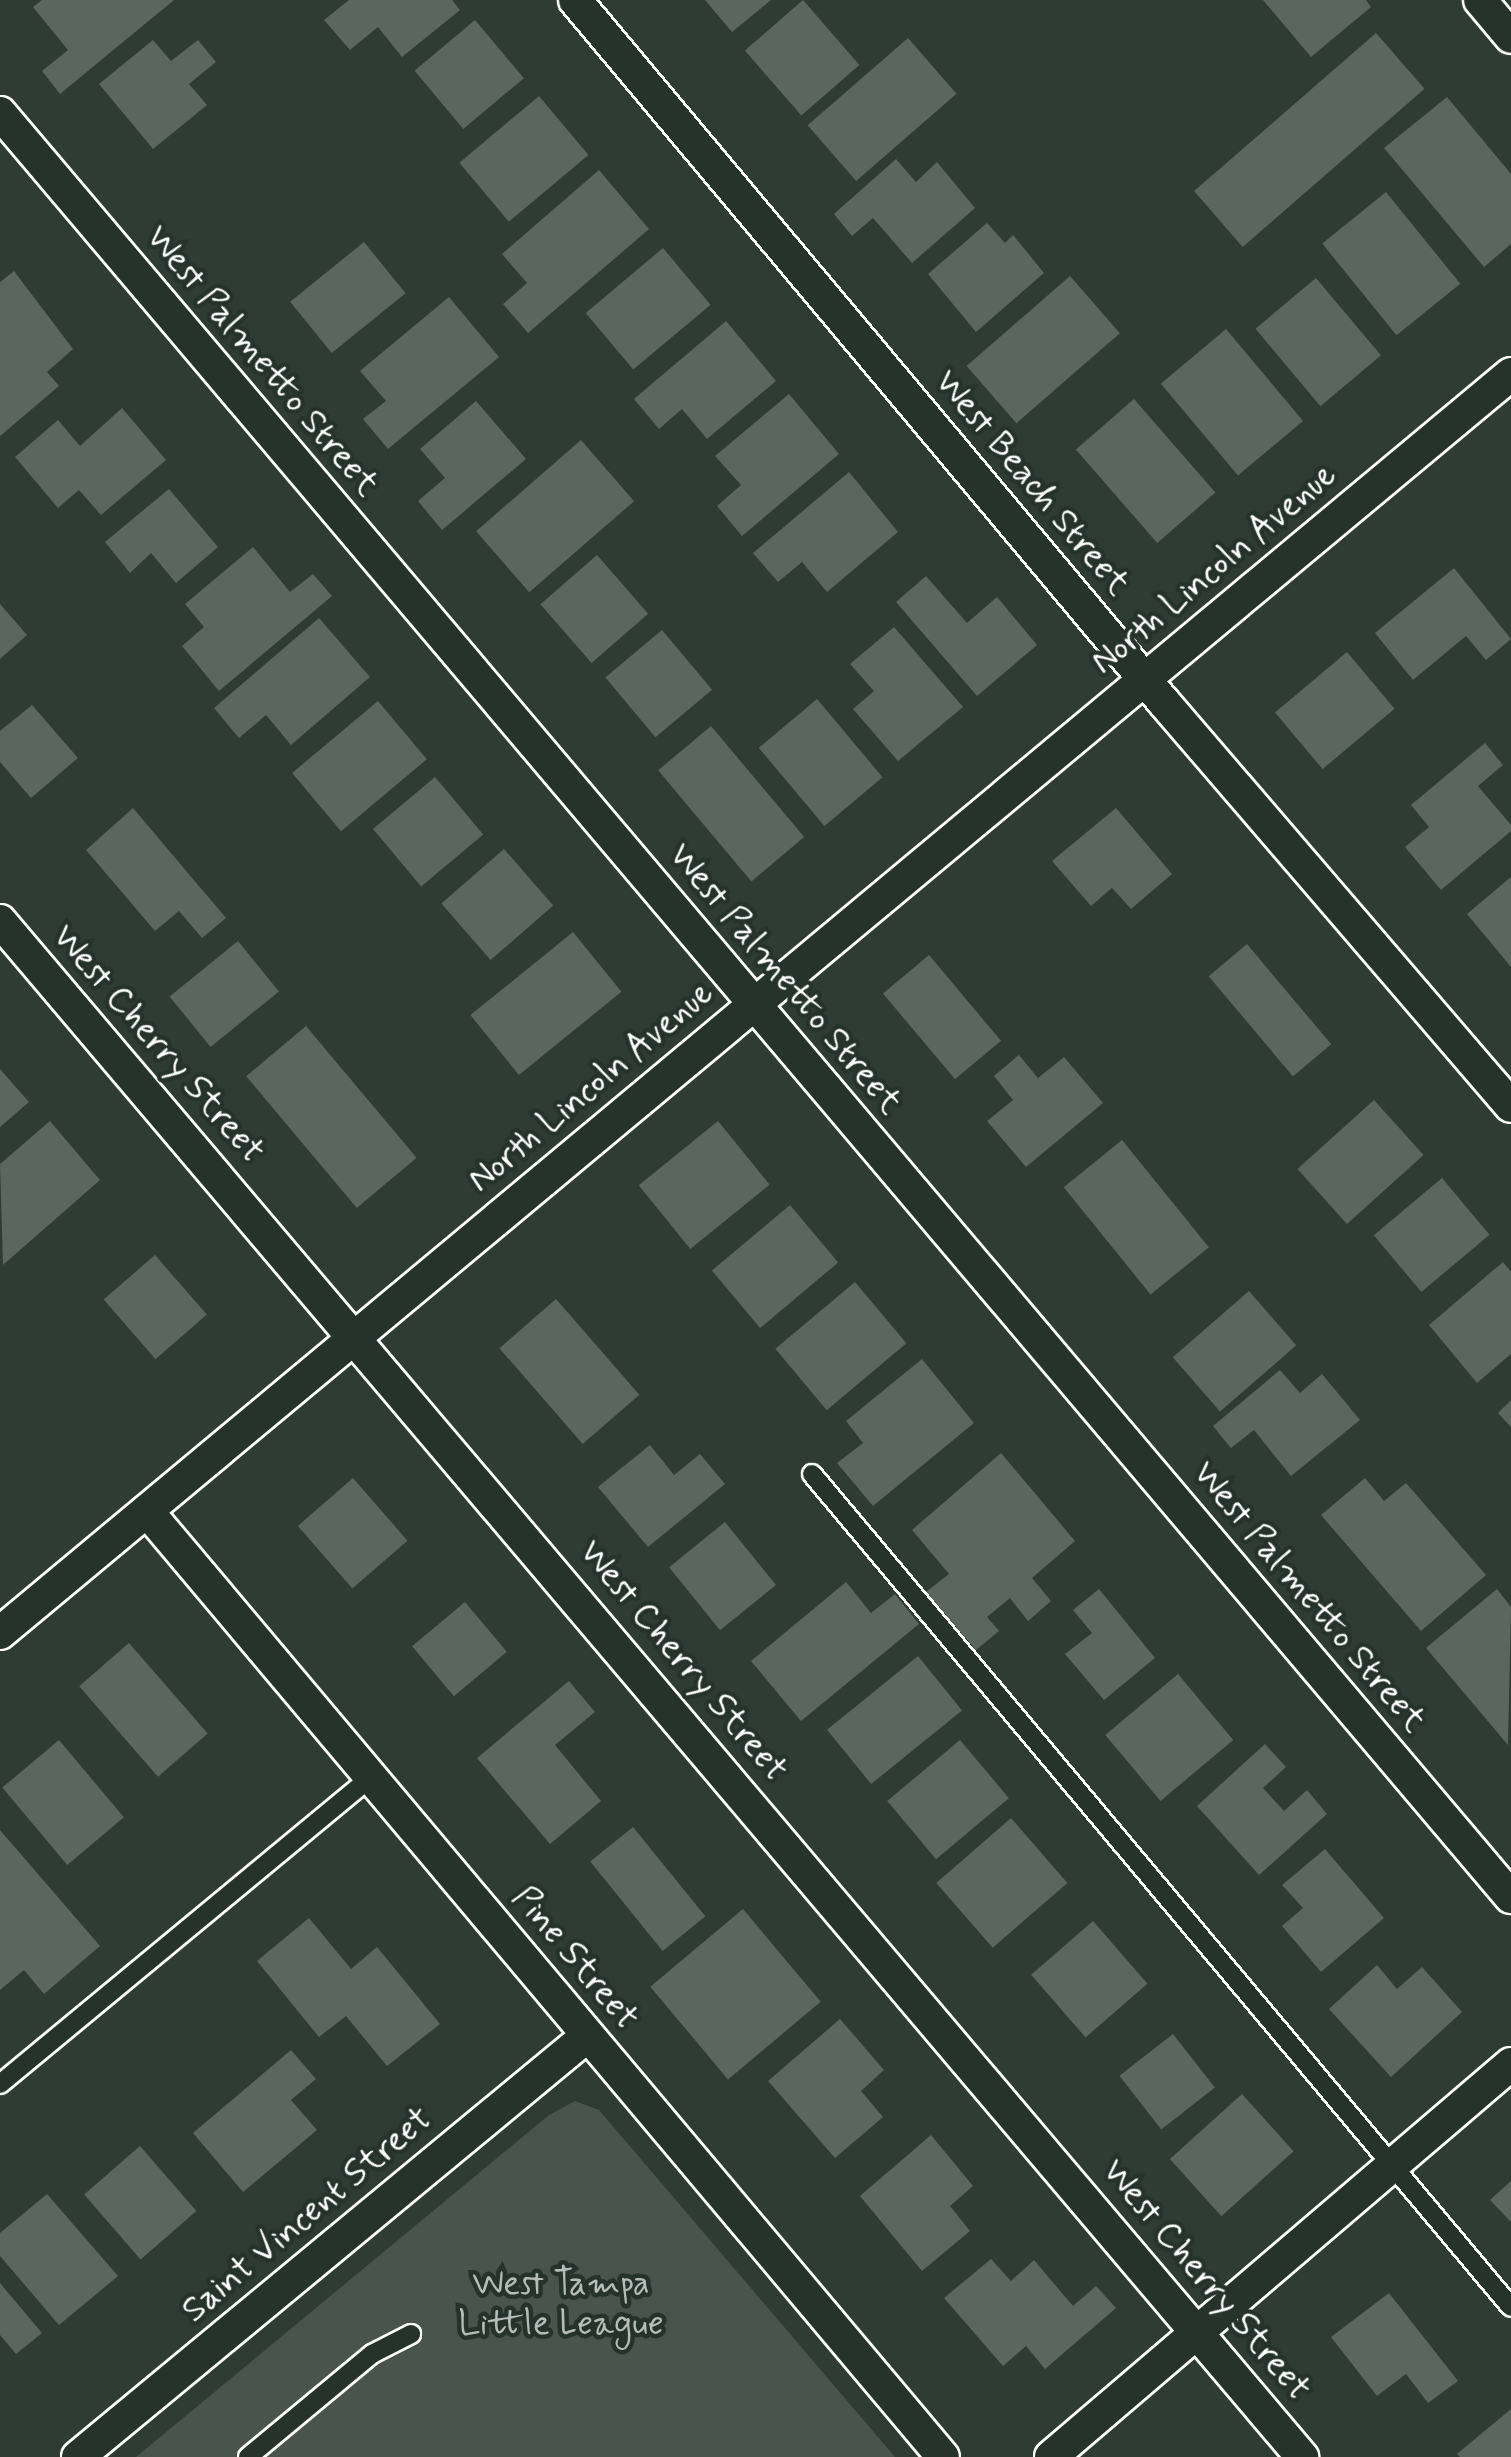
<!DOCTYPE html>
<style>
body{margin:0}
#map{position:relative;width:1511px;height:2457px;overflow:hidden;background:#2f3b35;font-family:Mynerve,sans-serif}
div>[style]{position:absolute}
[style*='--x']{left:calc(var(--x)*1px);top:calc(var(--y)*1px);width:calc(var(--w)*1px);rotate:calc(var(--a)*1deg)}
.green>*{inset:0;background:#4a544f}
.building>*{inset:0;background:#5b6661;transform-origin:0 0}
.roads{filter:drop-shadow(2px 0 #fff) drop-shadow(-2px 0 #fff) drop-shadow(0 2px #fff) drop-shadow(0 -2px #fff)}
.lane>*{height:18px;margin:-9px;padding:0 9px;transform-origin:9px;border-radius:9px;background:#26332d}
.street>*{height:32px;margin:-16px;padding:0 16px;transform-origin:16px;border-radius:16px;background:#26332d}
span{translate:-50% -50%;white-space:nowrap;text-align:center;line-height:1.15;-webkit-text-stroke:9px #26332d;paint-order:stroke}
.street-label{font-size:35px;color:#fff}
.park-label{font-size:35px;color:#b7bbb9}
</style>
<div id="map">
<div class="green">
<div style="clip-path:polygon(575px 2101px,599px 2110px,895px 2457px,136px 2457px,549px 2115px)"></div>
</div>
<div class="building">
<div style="clip-path:polygon(42px 0,174px 0,60px 94px,42px 71px,68px 50px,33px 7px)"></div>
<div style="clip-path:polygon(349px 0,452px 0,460px 10px,402px 57px,378px 27px,350px 50px,324px 20px)"></div>
<div style="clip-path:polygon(705px 0,771px 0,732px 32px)"></div>
<div style="left:803px;top:0;width:86px;height:77px;rotate:49deg"></div>
<div style="clip-path:polygon(1263px 0,1366px 0,1371px 7px,1311px 57px)"></div>
<div style="left:475px;top:20px;width:76px;height:79px;rotate:50deg"></div>
<div style="left:1376px;top:33px;width:74px;height:241px;rotate:49deg"></div>
<div style="left:908px;top:38px;width:74px;height:133px;rotate:49deg"></div>
<div style="clip-path:polygon(153px 40px,171px 61px,198px 40px,216px 62px,189px 84px,207px 105px,153px 149px,99px 84px)"></div>
<div style="left:539px;top:96px;width:77px;height:104px;rotate:50deg"></div>
<div style="clip-path:polygon(1447px 97px,1511px 174px,1511px 244px,1484px 267px,1384px 148px)"></div>
<div style="clip-path:polygon(896px 159px,916px 182px,937px 162px,975px 208px,912px 263px,873px 218px,852px 236px,834px 214px)"></div>
<div style="clip-path:polygon(599px 170px,649px 229px,528px 333px,503px 304px,527px 283px,502px 254px)"></div>
<div style="left:1386px;top:192px;width:118px;height:82px;rotate:51deg"></div>
<div style="clip-path:polygon(987px 223px,1005px 243px,1013px 235px,1044px 273px,976px 332px,928px 274px)"></div>
<div style="left:364px;top:242px;width:66px;height:95px;rotate:51deg"></div>
<div style="left:663px;top:248px;width:74px;height:101px;rotate:50deg"></div>
<div style="clip-path:polygon(14px 271px,73px 349px,47px 372px,59px 386px,0 436px,0 282px)"></div>
<div style="left:1070px;top:276px;width:76px;height:137px;rotate:49deg"></div>
<div style="left:1316px;top:278px;width:101px;height:79px;rotate:50deg"></div>
<div style="clip-path:polygon(449px 297px,499px 357px,388px 449px,363px 419px,386px 401px,360px 371px)"></div>
<div style="clip-path:polygon(726px 321px,776px 381px,707px 439px,682px 409px,659px 429px,634px 399px)"></div>
<div style="left:1226px;top:329px;width:120px;height:85px;rotate:50deg"></div>
<div style="clip-path:polygon(789px 394px,839px 454px,742px 536px,717px 506px,741px 485px,715px 456px)"></div>
<div style="left:1134px;top:399px;width:124px;height:77px;rotate:49deg"></div>
<div style="clip-path:polygon(476px 401px,526px 459px,442px 530px,418px 501px,445px 478px,420px 449px)"></div>
<div style="clip-path:polygon(122px 408px,166px 460px,101px 515px,79px 490px,58px 508px,15px 457px,58px 420px,80px 446px)"></div>
<div style="left:581px;top:440px;width:81px;height:139px;rotate:49deg"></div>
<div style="clip-path:polygon(849px 472px,898px 532px,827px 592px,802px 562px,778px 582px,753px 553px)"></div>
<div style="clip-path:polygon(169px 489px,218px 547px,176px 583px,151px 553px,130px 573px,105px 542px)"></div>
<div style="clip-path:polygon(253px 547px,290px 592px,313px 574px,332px 596px,219px 691px,182px 646px,204px 627px,185px 604px)"></div>
<div style="left:597px;top:555px;width:78px;height:75px;rotate:49deg"></div>
<div style="clip-path:polygon(1454px 568px,1511px 639px,1486px 660px,1466px 636px,1413px 680px,1375px 633px)"></div>
<div style="clip-path:polygon(926px 576px,967px 623px,997px 597px,1037px 645px,977px 696px,896px 602px)"></div>
<div style="clip-path:polygon(0 604px,27px 635px,0 659px)"></div>
<div style="clip-path:polygon(319px 618px,370px 677px,291px 745px,266px 715px,239px 738px,214px 708px)"></div>
<div style="clip-path:polygon(894px 627px,963px 707px,898px 761px,853px 709px,874px 691px,850px 664px)"></div>
<div style="left:662px;top:630px;width:78px;height:74px;rotate:50deg"></div>
<div style="left:1347px;top:652px;width:74px;height:94px;rotate:50deg"></div>
<div style="left:817px;top:699px;width:102px;height:76px;rotate:50deg"></div>
<div style="left:378px;top:701px;width:76px;height:112px;rotate:50deg"></div>
<div style="clip-path:polygon(32px 705px,78px 758px,31px 798px,0 762px,0 731px)"></div>
<div style="left:711px;top:726px;width:145px;height:69px;rotate:50deg"></div>
<div style="clip-path:polygon(1485px 743px,1503px 765px,1478px 786px,1511px 825px,1511px 831px,1441px 890px,1405px 847px,1429px 827px,1411px 805px)"></div>
<div style="left:435px;top:777px;width:75px;height:81px;rotate:50deg"></div>
<div style="clip-path:polygon(133px 808px,226px 918px,202px 938px,179px 911px,155px 931px,86px 850px)"></div>
<div style="clip-path:polygon(1116px 808px,1172px 874px,1131px 909px,1112px 888px,1091px 906px,1052px 861px)"></div>
<div style="left:504px;top:849px;width:75px;height:83px;rotate:49deg"></div>
<div style="clip-path:polygon(1511px 877px,1511px 967px,1467px 914px)"></div>
<div style="left:573px;top:932px;width:77px;height:132px;rotate:51deg"></div>
<div style="left:238px;top:941px;width:65px;height:88px;rotate:51deg"></div>
<div style="left:1247px;top:944px;width:131px;height:50px;rotate:50deg"></div>
<div style="left:929px;top:955px;width:112px;height:60px;rotate:50deg"></div>
<div style="left:306px;top:1026px;width:172px;height:78px;rotate:50deg"></div>
<div style="clip-path:polygon(1019px 1055px,1038px 1078px,1064px 1057px,1103px 1103px,1026px 1167px,987px 1121px,1013px 1100px,994px 1076px)"></div>
<div style="clip-path:polygon(0 1069px,29px 1102px,0 1127px)"></div>
<div style="left:1374px;top:1100px;width:74px;height:103px;rotate:48deg"></div>
<div style="clip-path:polygon(50px 1121px,100px 1180px,3px 1265px,0 1164px)"></div>
<div style="left:718px;top:1121px;width:82px;height:102px;rotate:51deg"></div>
<div style="left:1122px;top:1140px;width:138px;height:75px;rotate:51deg"></div>
<div style="left:1442px;top:1178px;width:74px;height:89px;rotate:50deg"></div>
<div style="left:790px;top:1205px;width:75px;height:102px;rotate:50deg"></div>
<div style="left:155px;top:1255px;width:79px;height:68px;rotate:49deg"></div>
<div style="clip-path:polygon(1503px 1262px,1511px 1272px,1511px 1354px,1477px 1383px,1429px 1325px)"></div>
<div style="left:855px;top:1282px;width:80px;height:104px;rotate:50deg"></div>
<div style="left:1249px;top:1291px;width:72px;height:101px;rotate:49deg"></div>
<div style="left:556px;top:1299px;width:127px;height:75px;rotate:49deg"></div>
<div style="clip-path:polygon(922px 1359px,974px 1423px,873px 1506px,837px 1463px,863px 1443px,846px 1421px)"></div>
<div style="clip-path:polygon(1280px 1370px,1300px 1393px,1322px 1374px,1360px 1420px,1291px 1476px,1254px 1430px,1231px 1448px,1213px 1426px)"></div>
<div style="clip-path:polygon(1511px 1400px,1511px 1427px,1498px 1413px)"></div>
<div style="clip-path:polygon(650px 1445px,674px 1475px,700px 1454px,725px 1484px,648px 1547px,598px 1487px)"></div>
<div style="clip-path:polygon(1001px 1453px,1075px 1541px,1032px 1578px,1051px 1601px,1028px 1621px,1010px 1598px,987px 1617px,999px 1631px,976px 1650px,926px 1592px,949px 1574px,912px 1530px)"></div>
<div style="left:353px;top:1478px;width:83px;height:73px;rotate:49deg"></div>
<div style="clip-path:polygon(1365px 1478px,1384px 1501px,1406px 1483px,1486px 1575px,1421px 1631px,1321px 1515px)"></div>
<div style="left:725px;top:1522px;width:81px;height:72px;rotate:51deg"></div>
<div style="clip-path:polygon(846px 1582px,871px 1613px,895px 1594px,919px 1624px,801px 1721px,751px 1661px)"></div>
<div style="clip-path:polygon(1099px 1589px,1155px 1658px,1104px 1700px,1065px 1654px,1092px 1633px,1073px 1610px)"></div>
<div style="clip-path:polygon(1497px 1589px,1511px 1607px,1508px 1745px,1426px 1648px)"></div>
<div style="left:465px;top:1602px;width:65px;height:69px;rotate:50deg"></div>
<div style="left:129px;top:1643px;width:120px;height:66px;rotate:49deg"></div>
<div style="left:918px;top:1656px;width:70px;height:117px;rotate:51deg"></div>
<div style="left:1178px;top:1674px;width:86px;height:95px;rotate:50deg"></div>
<div style="clip-path:polygon(569px 1681px,595px 1712px,555px 1745px,601px 1801px,550px 1844px,477px 1758px)"></div>
<div style="left:59px;top:1740px;width:101px;height:74px;rotate:50deg"></div>
<div style="left:960px;top:1740px;width:76px;height:95px;rotate:50deg"></div>
<div style="clip-path:polygon(1265px 1744px,1286px 1767px,1263px 1788px,1284px 1811px,1307px 1790px,1327px 1814px,1259px 1875px,1197px 1806px)"></div>
<div style="left:1011px;top:1818px;width:86px;height:99px;rotate:49deg"></div>
<div style="left:633px;top:1827px;width:115px;height:55px;rotate:51deg"></div>
<div style="clip-path:polygon(0 1830px,100px 1946px,44px 1994px,24px 1970px,0 1990px)"></div>
<div style="clip-path:polygon(1325px 1849px,1384px 1918px,1321px 1972px,1282px 1926px,1303px 1908px,1282px 1885px)"></div>
<div style="left:743px;top:1909px;width:121px;height:121px;rotate:50deg"></div>
<div style="clip-path:polygon(309px 1918px,351px 1969px,377px 1947px,440px 2024px,387px 2066px,346px 2016px,319px 2037px,257px 1961px)"></div>
<div style="left:1093px;top:1921px;width:83px;height:82px;rotate:49deg"></div>
<div style="clip-path:polygon(1377px 1965px,1397px 1989px,1422px 1967px,1462px 2012px,1391px 2077px,1329px 2009px)"></div>
<div style="clip-path:polygon(840px 2019px,884px 2070px,861px 2091px,883px 2117px,835px 2158px,768px 2081px)"></div>
<div style="left:1173px;top:2034px;width:68px;height:68px;rotate:52deg"></div>
<div style="clip-path:polygon(291px 2050px,316px 2079px,291px 2100px,317px 2130px,243px 2192px,193px 2133px)"></div>
<div style="left:1242px;top:2094px;width:77px;height:97px;rotate:48deg"></div>
<div style="clip-path:polygon(931px 2135px,973px 2186px,950px 2206px,970px 2231px,922px 2271px,860px 2196px)"></div>
<div style="left:140px;top:2146px;width:86px;height:74px;rotate:49deg"></div>
<div style="clip-path:polygon(1511px 2181px,1511px 2222px,1490px 2200px)"></div>
<div style="clip-path:polygon(47px 2194px,118px 2276px,59px 2325px,0 2256px,0 2233px)"></div>
<div style="clip-path:polygon(991px 2259px,1011px 2281px,1034px 2260px,1073px 2306px,1096px 2286px,1116px 2308px,1045px 2369px,1026px 2346px,1003px 2366px,944px 2298px)"></div>
<div style="clip-path:polygon(0 2283px,42px 2333px,16px 2354px,0 2335px)"></div>
<div style="clip-path:polygon(1389px 2293px,1458px 2381px,1428px 2403px,1406px 2374px,1377px 2396px,1331px 2337px)"></div>
<div style="clip-path:polygon(1511px 2409px,1511px 2457px,1460px 2457px,1457px 2454px)"></div>
</div>
<div class="roads">
<div class="lane">
<div style="--x:812;--y:1474;--w:1087;--a:50"></div>
<div style="--x:0;--y:2084;--w:482;--a:-39.6"></div>
<div style="--x:248;--y:2457;--w:161;--a:-39.7"></div>
<div style="--x:372;--y:2354;--w:44;--a:-27.1"></div>
</div>
<div class="street">
<div style="--x:575;--y:0;--w:914;--a:50.02"></div>
<div style="--x:1162;--y:700;--w:535;--a:49.32"></div>
<div style="--x:1480;--y:0;--w:48;--a:50"></div>
<div style="--x:0;--y:113;--w:2338;--a:49.74"></div>
<div style="--x:0;--y:921;--w:2014;--a:49.71"></div>
<div style="--x:147;--y:1511;--w:1236;--a:49.92"></div>
<div style="--x:0;--y:1633;--w:1967;--a:-39.8"></div>
<div style="--x:78;--y:2457;--w:661;--a:-39.59"></div>
<div style="--x:1051;--y:2457;--w:605;--a:-40.51"></div>
</div>
</div>
<div class="street-label">
<span style="left:262px;top:361px;rotate:50deg">West Palmetto Street</span>
<span style="left:1032px;top:483px;rotate:50deg">West Beach Street</span>
<span style="left:1214px;top:569px;rotate:-40deg">North Lincoln Avenue</span>
<span style="left:785px;top:979px;rotate:50deg">West Palmetto Street</span>
<span style="left:158px;top:1044px;rotate:49deg">West Cherry Street</span>
<span style="left:591px;top:1087px;rotate:-40deg">North Lincoln Avenue</span>
<span style="left:1309px;top:1597px;rotate:50deg">West Palmetto Street</span>
<span style="left:683px;top:1661px;rotate:50deg">West Cherry Street</span>
<span style="left:575px;top:1958px;rotate:50deg">Pine Street</span>
<span style="left:307px;top:2215px;rotate:-40deg">Saint Vincent Street</span>
<span style="left:1206px;top:2280px;rotate:50deg">West Cherry Street</span>
</div>
<div class="park-label">
<span style="left:561px;top:2304px">West Tampa<br>Little League</span>
</div>
</div>
